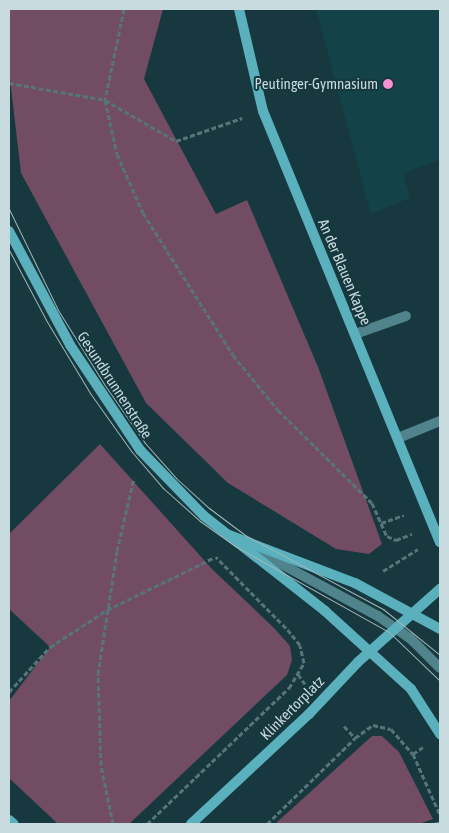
<!DOCTYPE html>
<meta charset="utf-8">
<style>
body{margin:0}
#map{position:relative;width:449px;height:833px;overflow:hidden;background:#16383e;font-family:"Asap Condensed",sans-serif}
div>[style]{position:absolute}
[style*='--x']{left:calc(var(--x)*1px);top:calc(var(--y)*1px);width:calc(var(--w)*1px);rotate:calc(var(--a)*1deg)}
.built>*{inset:0;background:#134249}
.green>*{inset:0;background:#714c62}
.path>*{height:3px;margin-top:-1.5px;transform-origin:0;background:repeating-linear-gradient(90deg,#577479 0 5px,transparent 0 7.5px)}
.lane>*{height:10px;margin:-5px;padding:0 5px;transform-origin:5px;border-radius:5px;background:#50838b}
.secondary>*{height:10px;margin:-5px;padding:0 5px;transform-origin:5px;border-radius:5px;background:#5ab0bd}
.tram>*{height:1px;margin:-0.5px;padding:0 0.5px;transform-origin:0.5px;border-radius:0.5px;background:#a0b7ba}
.dots>*{width:14px;height:14px;translate:-50% -50%;box-sizing:border-box;border:2px solid #16383e;border-radius:50%}
span{translate:-50% -50%;white-space:nowrap;text-align:center;line-height:1.15;-webkit-text-stroke:4px #16383e;paint-order:stroke}
.poi-label{font-size:15px;color:#c7dadd}
.right{translate:-100% -50%;text-align:right}
.street-label{font-size:15px;color:#c7dadd}
.frame{position:absolute;inset:0;border:10px solid #c7dadd;pointer-events:none}
</style>
<div id="map">
<div class="built">
<div style="clip-path:polygon(316px 9px,440px 9px,440px 160px,403px 173px,410px 198px,371px 214px)"></div>
</div>
<div class="green">
<div style="clip-path:polygon(9px 9px,163px 9px,144px 79px,216px 214px,247px 200px,318px 367px,382px 544px,369px 554px,336px 549px,228px 483px,146px 403px,21px 173px,9px 71px)"></div>
<div style="clip-path:polygon(100px 444px,212px 569px,274px 628px,290px 646px,292px 660px,287px 675px,129px 824px,58px 824px,9px 778px,9px 701px,50px 647px,9px 609px,9px 534px)"></div>
<div style="clip-path:polygon(372px 736px,382px 736px,399px 752px,433px 819px,419px 824px,275px 824px)"></div>
</div>
<div class="path">
<div style="--x:124;--y:9;--w:93;--a:101.8"></div>
<div style="--x:105;--y:100;--w:55;--a:77.5"></div>
<div style="--x:117;--y:154;--w:64;--a:66.2"></div>
<div style="--x:143;--y:213;--w:168;--a:57.6"></div>
<div style="--x:233;--y:355;--w:71;--a:50.7"></div>
<div style="--x:278;--y:410;--w:132;--a:44.7"></div>
<div style="--x:372;--y:503;--w:36;--a:66"></div>
<div style="--x:387;--y:536;--w:10;--a:24"></div>
<div style="--x:396;--y:540;--w:17;--a:-21"></div>
<div style="--x:9;--y:83;--w:97;--a:10"></div>
<div style="--x:105;--y:100;--w:82;--a:30"></div>
<div style="--x:176;--y:141;--w:70;--a:-19.2"></div>
<div style="--x:381;--y:523;--w:24;--a:-19"></div>
<div style="--x:383;--y:571;--w:41;--a:-32.2"></div>
<div style="--x:298;--y:674;--w:12;--a:55"></div>
<div style="--x:9;--y:692;--w:61;--a:-47.7"></div>
<div style="--x:50;--y:647;--w:68;--a:-33"></div>
<div style="--x:107;--y:610;--w:120;--a:-26.1"></div>
<div style="--x:344;--y:726;--w:16;--a:47"></div>
<div style="--x:413;--y:754;--w:12;--a:-35"></div>
<div style="--x:113;--y:824;--w:60;--a:-101.5"></div>
<div style="--x:101;--y:765;--w:91;--a:-91.9"></div>
<div style="--x:98;--y:674;--w:124;--a:-81.2"></div>
<div style="--x:117;--y:551;--w:75;--a:-76.9"></div>
<div style="--x:147;--y:824;--w:197;--a:-43.8"></div>
<div style="--x:289;--y:688;--w:29;--a:-59"></div>
<div style="--x:304;--y:663;--w:18;--a:-103"></div>
<div style="--x:300;--y:645;--w:22;--a:-129"></div>
<div style="--x:286;--y:628;--w:100;--a:-134.6"></div>
<div style="--x:267;--y:824;--w:123;--a:-44.3"></div>
<div style="--x:355;--y:738;--w:22;--a:-36"></div>
<div style="--x:373;--y:725;--w:18;--a:13"></div>
<div style="--x:391;--y:729;--w:33;--a:49"></div>
<div style="--x:413;--y:754;--w:67;--a:66.1"></div>
<div style="--x:434;--y:824;--w:6;--a:-18"></div>
</div>
<div class="lane">
<div style="--x:355;--y:334;--w:54;--a:-19.4"></div>
<div style="--x:398;--y:438;--w:45;--a:-22"></div>
<div style="--x:246;--y:545;--w:150;--a:28.3"></div>
<div style="--x:378;--y:616;--w:39;--a:35"></div>
<div style="--x:410;--y:638;--w:42;--a:45"></div>
</div>
<div class="secondary">
<div style="--x:239;--y:9;--w:105;--a:76.8"></div>
<div style="--x:263;--y:111;--w:466;--a:67.7"></div>
<div style="--x:9;--y:231;--w:129;--a:61.8"></div>
<div style="--x:70;--y:345;--w:126;--a:56.3"></div>
<div style="--x:140;--y:450;--w:92;--a:45.9"></div>
<div style="--x:204;--y:516;--w:154;--a:38.1"></div>
<div style="--x:325;--y:611;--w:116;--a:42.2"></div>
<div style="--x:411;--y:689;--w:54;--a:57.2"></div>
<div style="--x:229;--y:535;--w:135;--a:20.9"></div>
<div style="--x:355;--y:583;--w:97;--a:28.4"></div>
<div style="--x:9;--y:820;--w:6;--a:39"></div>
<div style="--x:191;--y:824;--w:161;--a:-43"></div>
<div style="--x:309;--y:714;--w:71;--a:-46.7"></div>
<div style="--x:358;--y:662;--w:110;--a:-41.7"></div>
</div>
<div class="tram">
<div style="--x:9;--y:209;--w:112;--a:64.1"></div>
<div style="--x:58;--y:310;--w:87;--a:58.1"></div>
<div style="--x:104;--y:384;--w:72;--a:55.2"></div>
<div style="--x:145;--y:443;--w:47;--a:48.5"></div>
<div style="--x:176;--y:478;--w:45;--a:42.3"></div>
<div style="--x:209;--y:508;--w:45;--a:36.9"></div>
<div style="--x:245;--y:535;--w:157;--a:28.2"></div>
<div style="--x:383;--y:609;--w:73;--a:38.9"></div>
<div style="--x:9;--y:250;--w:79;--a:62.1"></div>
<div style="--x:46;--y:320;--w:85;--a:58.9"></div>
<div style="--x:90;--y:393;--w:72;--a:54.6"></div>
<div style="--x:132;--y:452;--w:48;--a:49.3"></div>
<div style="--x:163;--y:488;--w:50;--a:41.7"></div>
<div style="--x:200;--y:521;--w:43;--a:35.5"></div>
<div style="--x:235;--y:546;--w:176;--a:29.2"></div>
<div style="--x:389;--y:632;--w:71;--a:43.9"></div>
</div>
<div class="dots">
<div style="left:388px;top:84px;background:#f690cf"></div>
</div>
<div class="poi-label">
<span class="right" style="left:378px;top:84px">Peutinger-Gymnasium</span>
</div>
<div class="street-label">
<span style="left:345px;top:272px;rotate:67deg">An der Blauen Kappe</span>
<span style="left:115px;top:385px;rotate:57deg">Gesundbrunnenstraße</span>
<span style="left:292px;top:708px;rotate:-45deg">Klinkertorplatz</span>
</div>
<div class="frame"></div>
</div>
